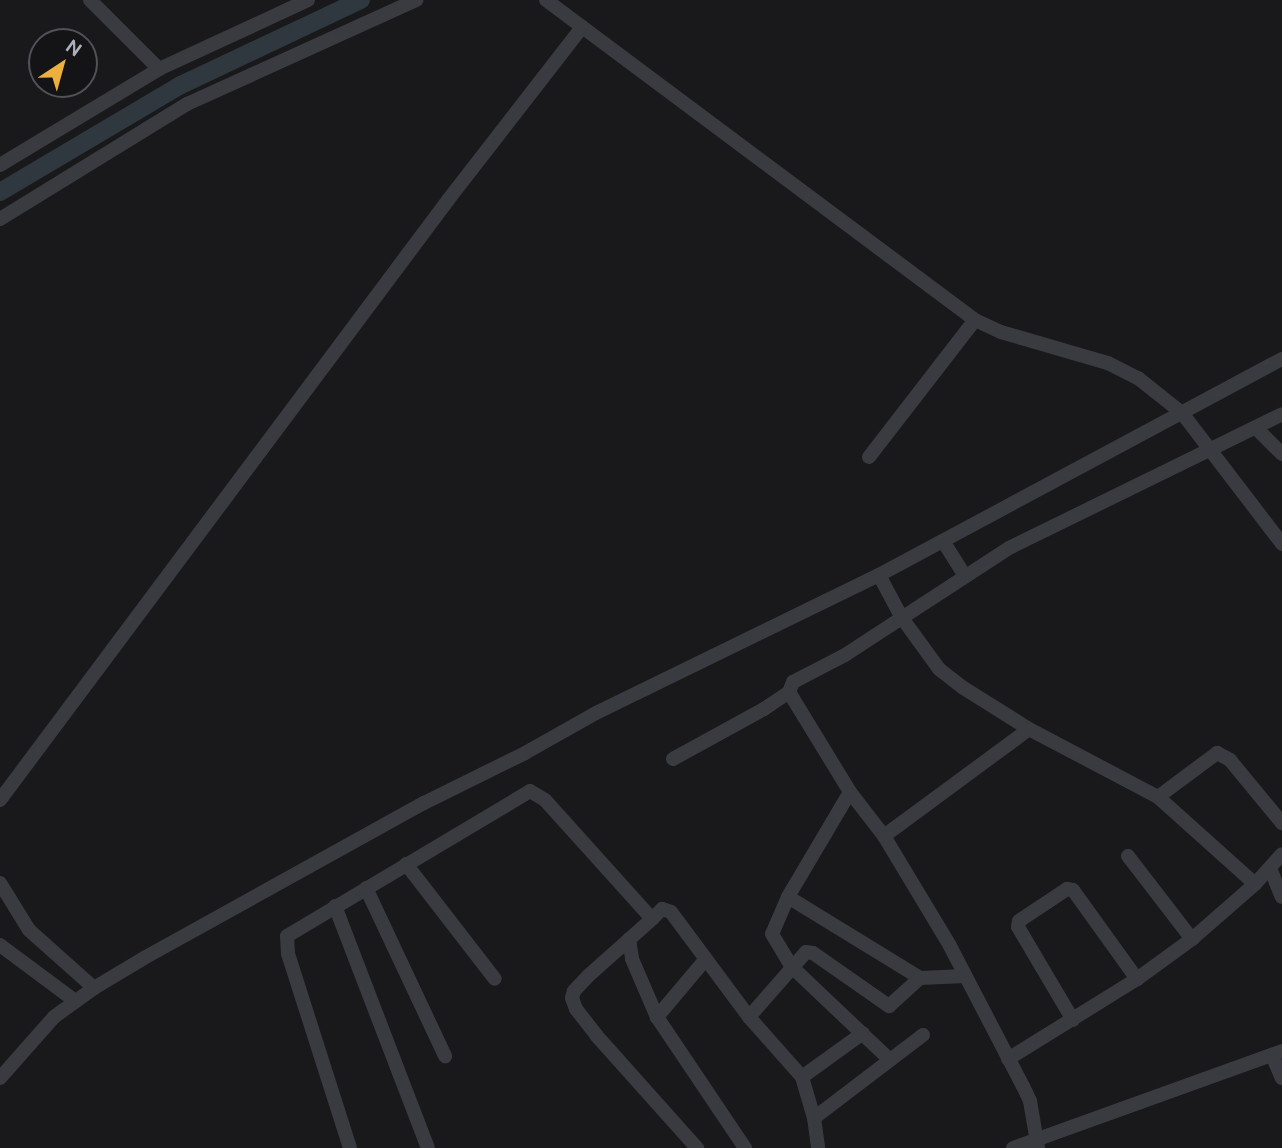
<!DOCTYPE html>
<style>
body{margin:0}
#map{position:relative;width:1282px;height:1148px;overflow:hidden;background:#19191b;font-family:Ubuntu,sans-serif}
div>[style]{position:absolute}
[style*='--x']{left:calc(var(--x)*1px);top:calc(var(--y)*1px);width:calc(var(--w)*1px);rotate:calc(var(--a)*1deg)}
.canal>*{height:18px;margin:-9px;padding:0 9px;transform-origin:9px;border-radius:9px;background:#2f383f}
.minor>*{height:14px;margin:-7px;padding:0 7px;transform-origin:7px;border-radius:7px;background:#3a3b40}
span{translate:-50% -50%;white-space:nowrap;text-align:center;line-height:1.15;-webkit-text-stroke:6px #141416;paint-order:stroke}
.north{position:absolute;left:28px;top:28px;width:70px;height:70px;box-sizing:border-box;background:#141416;border:2px solid #515258;border-radius:50%;rotate:36deg;font-size:19px;font-weight:700;line-height:28px;text-align:center;color:#acb0ba}
.north::after{content:'';display:block;margin:auto;width:24px;height:32px;background:#edb03f;clip-path:polygon(50% 0,100% 100%,50% 72%,0 100%)}
</style>
<div id="map">
<div class="canal">
<div style="--x:0;--y:192;--w:210;--a:-30.6"></div>
<div style="--x:181;--y:85;--w:199;--a:-25.3"></div>
</div>
<div class="minor">
<div style="--x:90;--y:0;--w:98;--a:45"></div>
<div style="--x:546;--y:0;--w:535;--a:36.72"></div>
<div style="--x:975;--y:320;--w:29;--a:25"></div>
<div style="--x:1001;--y:332;--w:111;--a:16.2"></div>
<div style="--x:1108;--y:363;--w:34;--a:27"></div>
<div style="--x:1138;--y:378;--w:56;--a:38.5"></div>
<div style="--x:1182;--y:413;--w:165;--a:52.6"></div>
<div style="--x:0;--y:165;--w:186;--a:-31.1"></div>
<div style="--x:159;--y:69;--w:164;--a:-24.8"></div>
<div style="--x:0;--y:219;--w:220;--a:-31.6"></div>
<div style="--x:187;--y:104;--w:252;--a:-24.4"></div>
<div style="--x:1256;--y:428;--w:37;--a:45"></div>
<div style="--x:869;--y:457;--w:173;--a:-52.3"></div>
<div style="--x:943;--y:541;--w:41;--a:57.8"></div>
<div style="--x:879;--y:575;--w:49;--a:61.9"></div>
<div style="--x:902;--y:618;--w:63;--a:54"></div>
<div style="--x:939;--y:669;--w:29;--a:38"></div>
<div style="--x:962;--y:687;--w:79;--a:32.1"></div>
<div style="--x:1029;--y:729;--w:146;--a:27.8"></div>
<div style="--x:1158;--y:797;--w:130;--a:41.9"></div>
<div style="--x:789;--y:692;--w:117;--a:58.6"></div>
<div style="--x:850;--y:792;--w:56;--a:52.3"></div>
<div style="--x:884;--y:836;--w:128;--a:59"></div>
<div style="--x:950;--y:946;--w:158;--a:62.5"></div>
<div style="--x:1023;--y:1086;--w:17;--a:65"></div>
<div style="--x:1030;--y:1101;--w:48;--a:80.3"></div>
<div style="--x:673;--y:759;--w:104;--a:-28.8"></div>
<div style="--x:764;--y:709;--w:30;--a:-34"></div>
<div style="--x:789;--y:692;--w:11;--a:-68"></div>
<div style="--x:793;--y:682;--w:59;--a:-27.4"></div>
<div style="--x:845;--y:655;--w:196;--a:-33.1"></div>
<div style="--x:1009;--y:548;--w:304;--a:-26.1"></div>
<div style="--x:850;--y:792;--w:122;--a:120.6"></div>
<div style="--x:788;--y:897;--w:40;--a:113.4"></div>
<div style="--x:772;--y:934;--w:39;--a:59"></div>
<div style="--x:792;--y:967;--w:135;--a:43.5"></div>
<div style="--x:1158;--y:797;--w:74;--a:-36.7"></div>
<div style="--x:1217;--y:753;--w:15;--a:28"></div>
<div style="--x:1230;--y:760;--w:82;--a:50.5"></div>
<div style="--x:0;--y:800;--w:749;--a:-53.25"></div>
<div style="--x:448;--y:200;--w:219;--a:-52.2"></div>
<div style="--x:884;--y:836;--w:180;--a:-36.4"></div>
<div style="--x:1128;--y:856;--w:105;--a:52.4"></div>
<div style="--x:406;--y:864;--w:145;--a:52.3"></div>
<div style="--x:1270;--y:868;--w:31;--a:68"></div>
<div style="--x:0;--y:883;--w:55;--a:58.3"></div>
<div style="--x:29;--y:930;--w:87;--a:41.7"></div>
<div style="--x:366;--y:888;--w:186;--a:64.8"></div>
<div style="--x:788;--y:897;--w:155;--a:31.5"></div>
<div style="--x:920;--y:978;--w:45;--a:-2.5"></div>
<div style="--x:335;--y:906;--w:259;--a:69"></div>
<div style="--x:652;--y:919;--w:86;--a:138.3"></div>
<div style="--x:588;--y:976;--w:21;--a:133"></div>
<div style="--x:574;--y:991;--w:7;--a:106"></div>
<div style="--x:572;--y:998;--w:12;--a:70"></div>
<div style="--x:576;--y:1009;--w:33;--a:52"></div>
<div style="--x:596;--y:1035;--w:152;--a:48.2"></div>
<div style="--x:629;--y:939;--w:20;--a:81"></div>
<div style="--x:632;--y:959;--w:63;--a:66.7"></div>
<div style="--x:0;--y:945;--w:94;--a:36.7"></div>
<div style="--x:705;--y:960;--w:75;--a:130.1"></div>
<div style="--x:657;--y:1017;--w:158;--a:56.1"></div>
<div style="--x:749;--y:1017;--w:86;--a:-48.8"></div>
<div style="--x:806;--y:952;--w:7;--a:8"></div>
<div style="--x:813;--y:953;--w:93;--a:34.9"></div>
<div style="--x:889;--y:1006;--w:42;--a:-42.1"></div>
<div style="--x:1073;--y:1020;--w:108;--a:-120.6"></div>
<div style="--x:1018;--y:927;--w:6;--a:-81"></div>
<div style="--x:1019;--y:921;--w:58;--a:-33.7"></div>
<div style="--x:1067;--y:889;--w:6;--a:9"></div>
<div style="--x:1073;--y:890;--w:110;--a:54.3"></div>
<div style="--x:1272;--y:1055;--w:25;--a:67"></div>
<div style="--x:1008;--y:1059;--w:152;--a:-31.8"></div>
<div style="--x:1137;--y:979;--w:68;--a:-36"></div>
<div style="--x:1192;--y:939;--w:84;--a:-41.1"></div>
<div style="--x:1255;--y:884;--w:40;--a:-48"></div>
<div style="--x:802;--y:1077;--w:75;--a:-35.8"></div>
<div style="--x:0;--y:1078;--w:81;--a:-48.5"></div>
<div style="--x:54;--y:1017;--w:49;--a:-35.9"></div>
<div style="--x:94;--y:988;--w:58;--a:-31"></div>
<div style="--x:144;--y:958;--w:320;--a:-29"></div>
<div style="--x:424;--y:803;--w:113;--a:-26.3"></div>
<div style="--x:525;--y:753;--w:81;--a:-29.4"></div>
<div style="--x:596;--y:713;--w:315;--a:-26"></div>
<div style="--x:879;--y:575;--w:457;--a:-28.2"></div>
<div style="--x:814;--y:1118;--w:137;--a:-37.3"></div>
<div style="--x:350;--y:1148;--w:204;--a:-107.7"></div>
<div style="--x:288;--y:954;--w:18;--a:-93"></div>
<div style="--x:287;--y:936;--w:283;--a:-30.8"></div>
<div style="--x:530;--y:791;--w:17;--a:31"></div>
<div style="--x:545;--y:800;--w:160;--a:48"></div>
<div style="--x:652;--y:919;--w:14;--a:-45"></div>
<div style="--x:662;--y:909;--w:9;--a:18"></div>
<div style="--x:671;--y:912;--w:131;--a:53.4"></div>
<div style="--x:749;--y:1017;--w:80;--a:48.5"></div>
<div style="--x:802;--y:1077;--w:43;--a:73.7"></div>
<div style="--x:814;--y:1118;--w:30;--a:82"></div>
<div style="--x:1013;--y:1148;--w:286;--a:-19.8"></div>
</div>
<div class="north">N</div>
</div>
